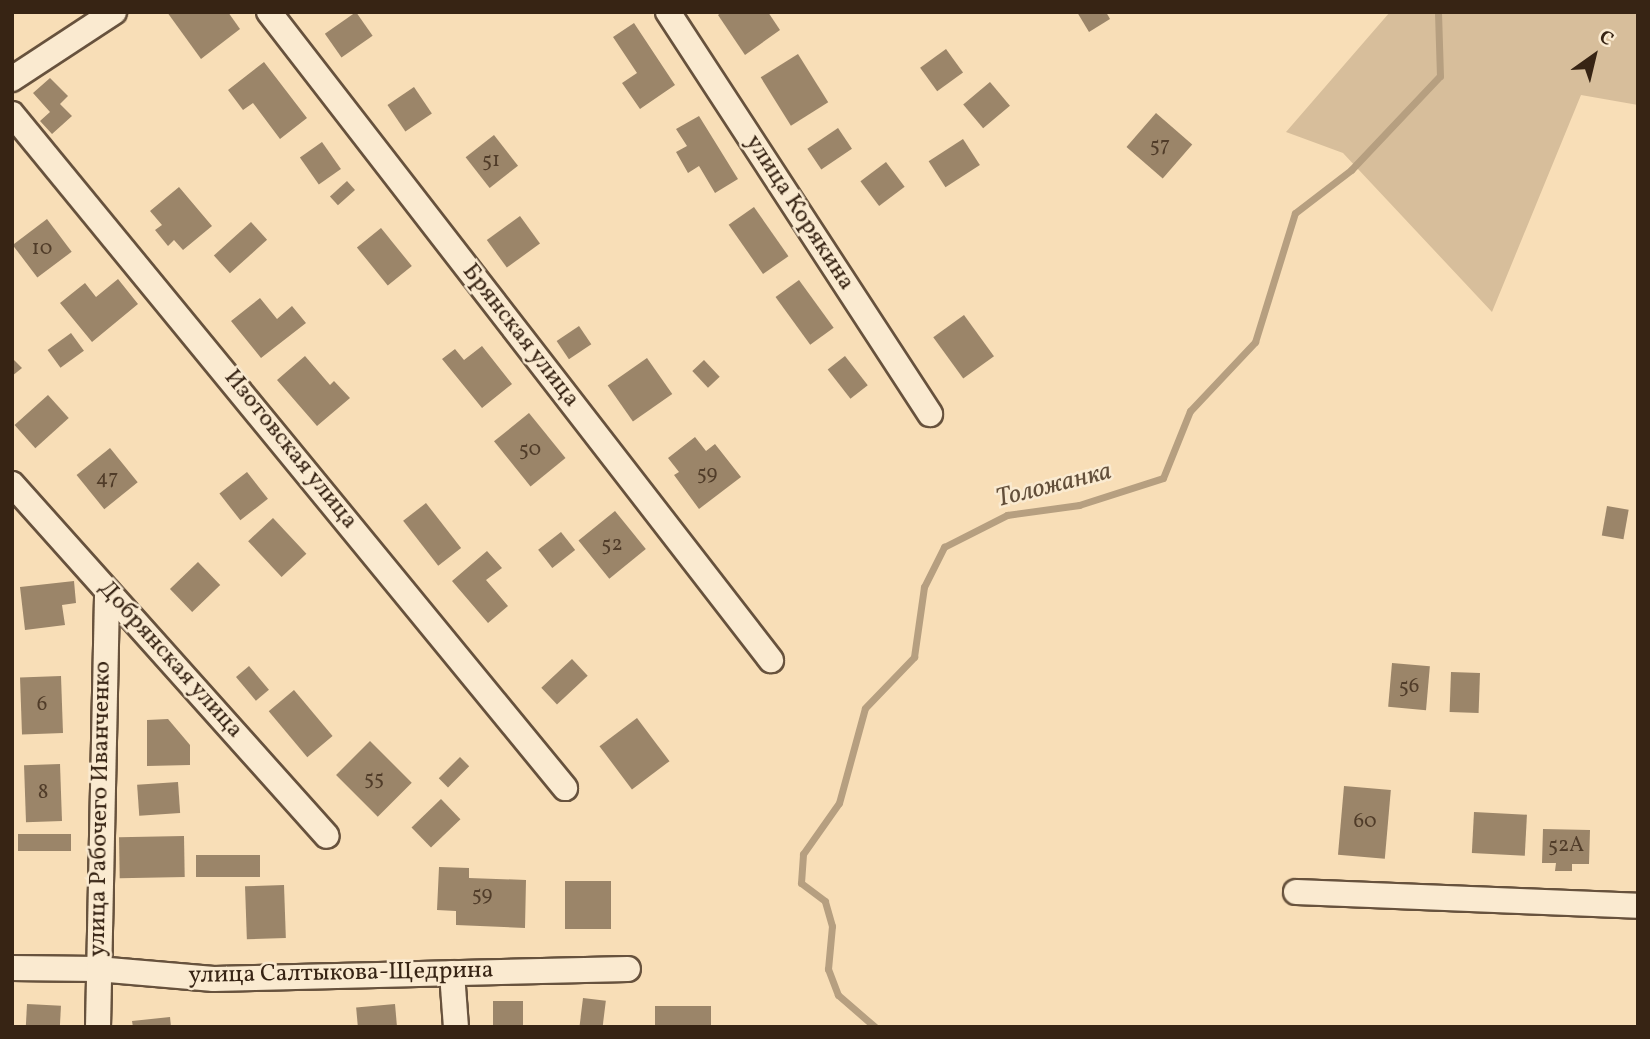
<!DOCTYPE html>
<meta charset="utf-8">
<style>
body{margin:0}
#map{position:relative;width:1650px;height:1039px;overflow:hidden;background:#f8deb7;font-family:Vollkorn,serif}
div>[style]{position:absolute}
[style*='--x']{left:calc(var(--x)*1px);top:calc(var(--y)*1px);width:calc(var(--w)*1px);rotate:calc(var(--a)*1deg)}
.green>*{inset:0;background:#d7be9b}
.stream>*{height:7px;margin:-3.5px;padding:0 3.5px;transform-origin:3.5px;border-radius:3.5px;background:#b69f80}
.building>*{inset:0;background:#9b8569;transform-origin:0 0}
.roads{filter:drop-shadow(2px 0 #67523d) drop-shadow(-2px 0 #67523d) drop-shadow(0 2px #67523d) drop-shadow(0 -2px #67523d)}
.minor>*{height:24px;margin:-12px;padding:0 12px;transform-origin:12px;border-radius:12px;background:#faead0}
span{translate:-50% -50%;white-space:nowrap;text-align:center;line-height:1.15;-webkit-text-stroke:5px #faead0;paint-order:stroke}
.number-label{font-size:21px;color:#503c29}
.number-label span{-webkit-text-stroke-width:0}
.street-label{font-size:24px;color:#372414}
.water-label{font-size:26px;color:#634f3a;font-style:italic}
.frame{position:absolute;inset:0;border:14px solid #372414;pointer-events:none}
.north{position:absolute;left:1559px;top:21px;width:70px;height:70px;-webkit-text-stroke:5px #faead0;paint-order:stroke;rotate:34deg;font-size:19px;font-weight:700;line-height:28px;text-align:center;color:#372414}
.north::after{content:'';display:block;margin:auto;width:24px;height:32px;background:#372414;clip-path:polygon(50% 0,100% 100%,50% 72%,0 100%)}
</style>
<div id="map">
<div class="green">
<div style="clip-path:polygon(1390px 12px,1638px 12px,1638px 105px,1581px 95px,1492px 312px,1343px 153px,1286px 132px)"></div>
</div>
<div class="stream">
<div style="--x:875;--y:1027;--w:49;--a:-139.1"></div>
<div style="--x:838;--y:995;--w:28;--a:-111"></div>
<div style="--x:828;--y:969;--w:43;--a:-84.7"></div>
<div style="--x:832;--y:926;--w:26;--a:-106"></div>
<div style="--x:825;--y:901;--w:30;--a:-143"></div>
<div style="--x:801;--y:883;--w:29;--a:-86"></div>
<div style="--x:803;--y:854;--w:62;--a:-54.8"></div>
<div style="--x:839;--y:803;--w:98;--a:-74.7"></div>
<div style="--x:865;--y:708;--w:71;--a:-46.1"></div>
<div style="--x:914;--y:657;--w:71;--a:-81.9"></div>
<div style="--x:924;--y:587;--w:45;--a:-63.4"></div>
<div style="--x:944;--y:547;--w:71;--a:-26.9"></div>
<div style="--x:1007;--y:515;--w:73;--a:-7.9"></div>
<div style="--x:1079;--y:505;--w:88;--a:-17.8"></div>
<div style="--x:1163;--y:478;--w:72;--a:-68.1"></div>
<div style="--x:1190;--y:411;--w:95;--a:-46.7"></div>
<div style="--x:1255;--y:342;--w:135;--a:-72.8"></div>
<div style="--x:1295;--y:213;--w:71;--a:-37.5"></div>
<div style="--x:1351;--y:170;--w:129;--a:-46.6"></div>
<div style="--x:1440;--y:76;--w:64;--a:-91.8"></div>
</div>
<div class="building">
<div style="clip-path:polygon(167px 12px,228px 12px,240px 29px,201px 59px)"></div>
<div style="left:356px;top:12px;width:29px;height:38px;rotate:55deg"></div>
<div style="clip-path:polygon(722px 12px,768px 12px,780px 30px,745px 55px,718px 15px)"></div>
<div style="clip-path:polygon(1077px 12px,1106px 12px,1110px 19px,1089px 32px)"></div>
<div style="clip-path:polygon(634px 23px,675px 85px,640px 109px,622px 83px,637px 73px,613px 37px)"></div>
<div style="left:946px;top:49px;width:29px;height:32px;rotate:54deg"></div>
<div style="left:798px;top:54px;width:57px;height:44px;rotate:58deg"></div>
<div style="clip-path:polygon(264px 62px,307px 118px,280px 139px,253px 103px,243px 110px,228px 90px)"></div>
<div style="clip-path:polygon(50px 78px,68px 96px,60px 104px,72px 116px,52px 134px,40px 121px,50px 112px,33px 93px)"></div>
<div style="left:990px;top:82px;width:31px;height:35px;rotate:50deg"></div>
<div style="left:414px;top:87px;width:32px;height:32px;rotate:56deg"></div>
<div style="left:1156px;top:113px;width:48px;height:45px;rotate:41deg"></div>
<div style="clip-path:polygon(699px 116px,738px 179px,715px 193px,699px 166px,688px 173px,676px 152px,687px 146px,676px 129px)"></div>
<div style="left:838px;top:128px;width:25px;height:37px;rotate:56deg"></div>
<div style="left:494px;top:135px;width:39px;height:36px;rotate:52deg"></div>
<div style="left:963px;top:139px;width:31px;height:41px;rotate:57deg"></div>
<div style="left:322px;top:142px;width:33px;height:27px;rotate:55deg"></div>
<div style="left:886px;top:162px;width:31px;height:32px;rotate:53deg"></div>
<div style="left:347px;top:181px;width:12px;height:23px;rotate:48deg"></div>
<div style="clip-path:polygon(179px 187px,212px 226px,183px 250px,174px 240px,168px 246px,155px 230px,162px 225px,150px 211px)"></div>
<div style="left:754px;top:207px;width:60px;height:31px;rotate:55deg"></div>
<div style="left:520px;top:216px;width:34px;height:41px;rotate:54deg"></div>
<div style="left:47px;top:219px;width:41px;height:43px;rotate:53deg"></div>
<div style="left:251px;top:222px;width:24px;height:50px;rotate:48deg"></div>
<div style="left:381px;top:228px;width:49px;height:31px;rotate:51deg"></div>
<div style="clip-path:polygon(118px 279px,138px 304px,92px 342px,60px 303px,85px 283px,96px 297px)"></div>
<div style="left:799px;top:280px;width:59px;height:29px;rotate:54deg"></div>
<div style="clip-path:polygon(260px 298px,277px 319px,292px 306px,306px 323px,261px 358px,231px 321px)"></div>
<div style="left:964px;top:315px;width:51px;height:38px;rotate:54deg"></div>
<div style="left:579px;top:326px;width:22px;height:27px;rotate:56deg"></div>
<div style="left:71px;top:333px;width:22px;height:29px;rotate:54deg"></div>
<div style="clip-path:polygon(482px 346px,512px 384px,482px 408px,442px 359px,455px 349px,464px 360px)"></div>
<div style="clip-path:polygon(305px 356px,330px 385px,334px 381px,350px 398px,317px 426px,277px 380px)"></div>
<div style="left:845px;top:356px;width:37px;height:22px;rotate:52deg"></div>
<div style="clip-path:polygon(12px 358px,22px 368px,12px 376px)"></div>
<div style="left:647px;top:358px;width:44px;height:48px;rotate:55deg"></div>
<div style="left:704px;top:360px;width:23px;height:16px;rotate:47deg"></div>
<div style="left:48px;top:395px;width:31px;height:45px;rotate:48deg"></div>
<div style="left:529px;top:413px;width:58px;height:45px;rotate:51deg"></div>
<div style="clip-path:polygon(695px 437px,706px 451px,715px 444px,741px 477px,699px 509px,674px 475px,679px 472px,668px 458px)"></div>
<div style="left:110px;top:448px;width:44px;height:43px;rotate:51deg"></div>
<div style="left:247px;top:472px;width:34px;height:35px;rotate:52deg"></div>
<div style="left:426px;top:503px;width:57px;height:29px;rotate:52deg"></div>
<div style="left:1607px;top:506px;width:22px;height:30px;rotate:10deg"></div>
<div style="left:615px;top:511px;width:49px;height:47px;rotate:51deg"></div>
<div style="left:273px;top:518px;width:49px;height:34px;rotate:47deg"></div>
<div style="left:561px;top:532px;width:23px;height:29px;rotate:52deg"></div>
<div style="clip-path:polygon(487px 551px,502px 568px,486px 580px,508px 606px,488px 623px,452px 581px)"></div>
<div style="left:198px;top:562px;width:32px;height:39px;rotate:46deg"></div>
<div style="clip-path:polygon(74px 581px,76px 603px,62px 605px,65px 625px,25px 630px,20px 587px)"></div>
<div style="left:572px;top:659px;width:23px;height:42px;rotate:47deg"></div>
<div style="left:1392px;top:663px;width:38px;height:44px;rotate:5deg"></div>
<div style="left:249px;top:666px;width:31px;height:17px;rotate:50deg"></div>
<div style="left:1451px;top:672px;width:29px;height:40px;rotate:2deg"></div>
<div style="left:61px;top:676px;width:57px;height:41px;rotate:88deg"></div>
<div style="left:294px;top:690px;width:60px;height:33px;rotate:50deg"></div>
<div style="left:637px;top:718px;width:54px;height:47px;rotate:53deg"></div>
<div style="clip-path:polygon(168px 719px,190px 745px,190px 765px,147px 766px,147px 720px)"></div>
<div style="left:370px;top:741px;width:59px;height:48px;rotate:45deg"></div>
<div style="left:460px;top:757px;width:13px;height:30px;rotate:45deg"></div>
<div style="left:60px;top:764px;width:57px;height:36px;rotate:88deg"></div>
<div style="left:178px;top:782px;width:31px;height:41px;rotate:86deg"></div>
<div style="left:1344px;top:786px;width:47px;height:69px;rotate:5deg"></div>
<div style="left:441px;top:799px;width:28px;height:41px;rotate:46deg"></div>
<div style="left:1474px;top:812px;width:53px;height:41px;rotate:3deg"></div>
<div style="clip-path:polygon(1543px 829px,1590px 830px,1589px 864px,1572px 864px,1572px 871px,1555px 871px,1556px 863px,1542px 863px)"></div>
<div style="left:18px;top:834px;width:53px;height:17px"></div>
<div style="left:184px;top:836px;width:41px;height:65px;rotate:89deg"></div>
<div style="left:196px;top:855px;width:64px;height:22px"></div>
<div style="clip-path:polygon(439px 867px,469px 868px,469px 878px,526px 880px,525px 928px,456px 925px,456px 911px,437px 910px)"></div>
<div style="left:565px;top:881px;width:46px;height:48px"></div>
<div style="left:284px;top:885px;width:53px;height:39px;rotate:88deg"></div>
<div style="left:583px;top:998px;width:23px;height:29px;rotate:7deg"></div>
<div style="left:493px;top:1001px;width:30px;height:26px"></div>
<div style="left:27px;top:1004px;width:34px;height:23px;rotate:3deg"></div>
<div style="left:395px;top:1004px;width:23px;height:39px;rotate:85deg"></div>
<div style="left:655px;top:1006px;width:56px;height:21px"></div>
<div style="clip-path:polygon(170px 1017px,171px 1027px,133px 1027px,132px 1021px)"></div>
</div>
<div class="roads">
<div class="minor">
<div style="--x:269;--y:12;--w:820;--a:52.24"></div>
<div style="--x:668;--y:12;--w:480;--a:56.9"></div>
<div style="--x:12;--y:79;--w:122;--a:-33.3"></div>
<div style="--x:12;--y:114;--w:872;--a:50.63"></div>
<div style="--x:12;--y:484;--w:472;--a:48.2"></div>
<div style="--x:1296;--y:892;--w:342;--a:2.3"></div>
<div style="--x:12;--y:968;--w:85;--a:0.7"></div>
<div style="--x:97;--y:969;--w:117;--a:4.9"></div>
<div style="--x:214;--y:979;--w:414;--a:-1.4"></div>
<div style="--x:452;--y:973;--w:54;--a:85.8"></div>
<div style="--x:98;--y:1027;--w:436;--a:-88.8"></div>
</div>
</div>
<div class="number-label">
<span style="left:1160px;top:146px">57</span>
<span style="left:491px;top:161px">51</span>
<span style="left:42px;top:249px">10</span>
<span style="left:530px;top:450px">50</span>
<span style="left:707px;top:474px">59</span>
<span style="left:107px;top:479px">47</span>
<span style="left:612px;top:545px">52</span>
<span style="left:1409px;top:687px">56</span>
<span style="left:42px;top:705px">6</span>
<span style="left:374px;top:779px">55</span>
<span style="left:43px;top:793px">8</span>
<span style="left:1365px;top:822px">60</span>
<span style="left:1566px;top:846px">52А</span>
<span style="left:482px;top:895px">59</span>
</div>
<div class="street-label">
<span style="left:799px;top:213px;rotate:57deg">улица Корякина</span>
<span style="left:520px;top:336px;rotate:52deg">Брянская улица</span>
<span style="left:290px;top:450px;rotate:51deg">Изотовская улица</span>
<span style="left:170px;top:660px;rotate:48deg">Добрянская улица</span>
<span style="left:101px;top:809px;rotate:-89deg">улица Рабочего Иванченко</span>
<span style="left:341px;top:974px;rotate:-1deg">улица Салтыкова-Щедрина</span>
</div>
<div class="water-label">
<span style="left:1054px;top:486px;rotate:-14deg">Толожанка</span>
</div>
<div class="frame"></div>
<div class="north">С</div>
</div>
